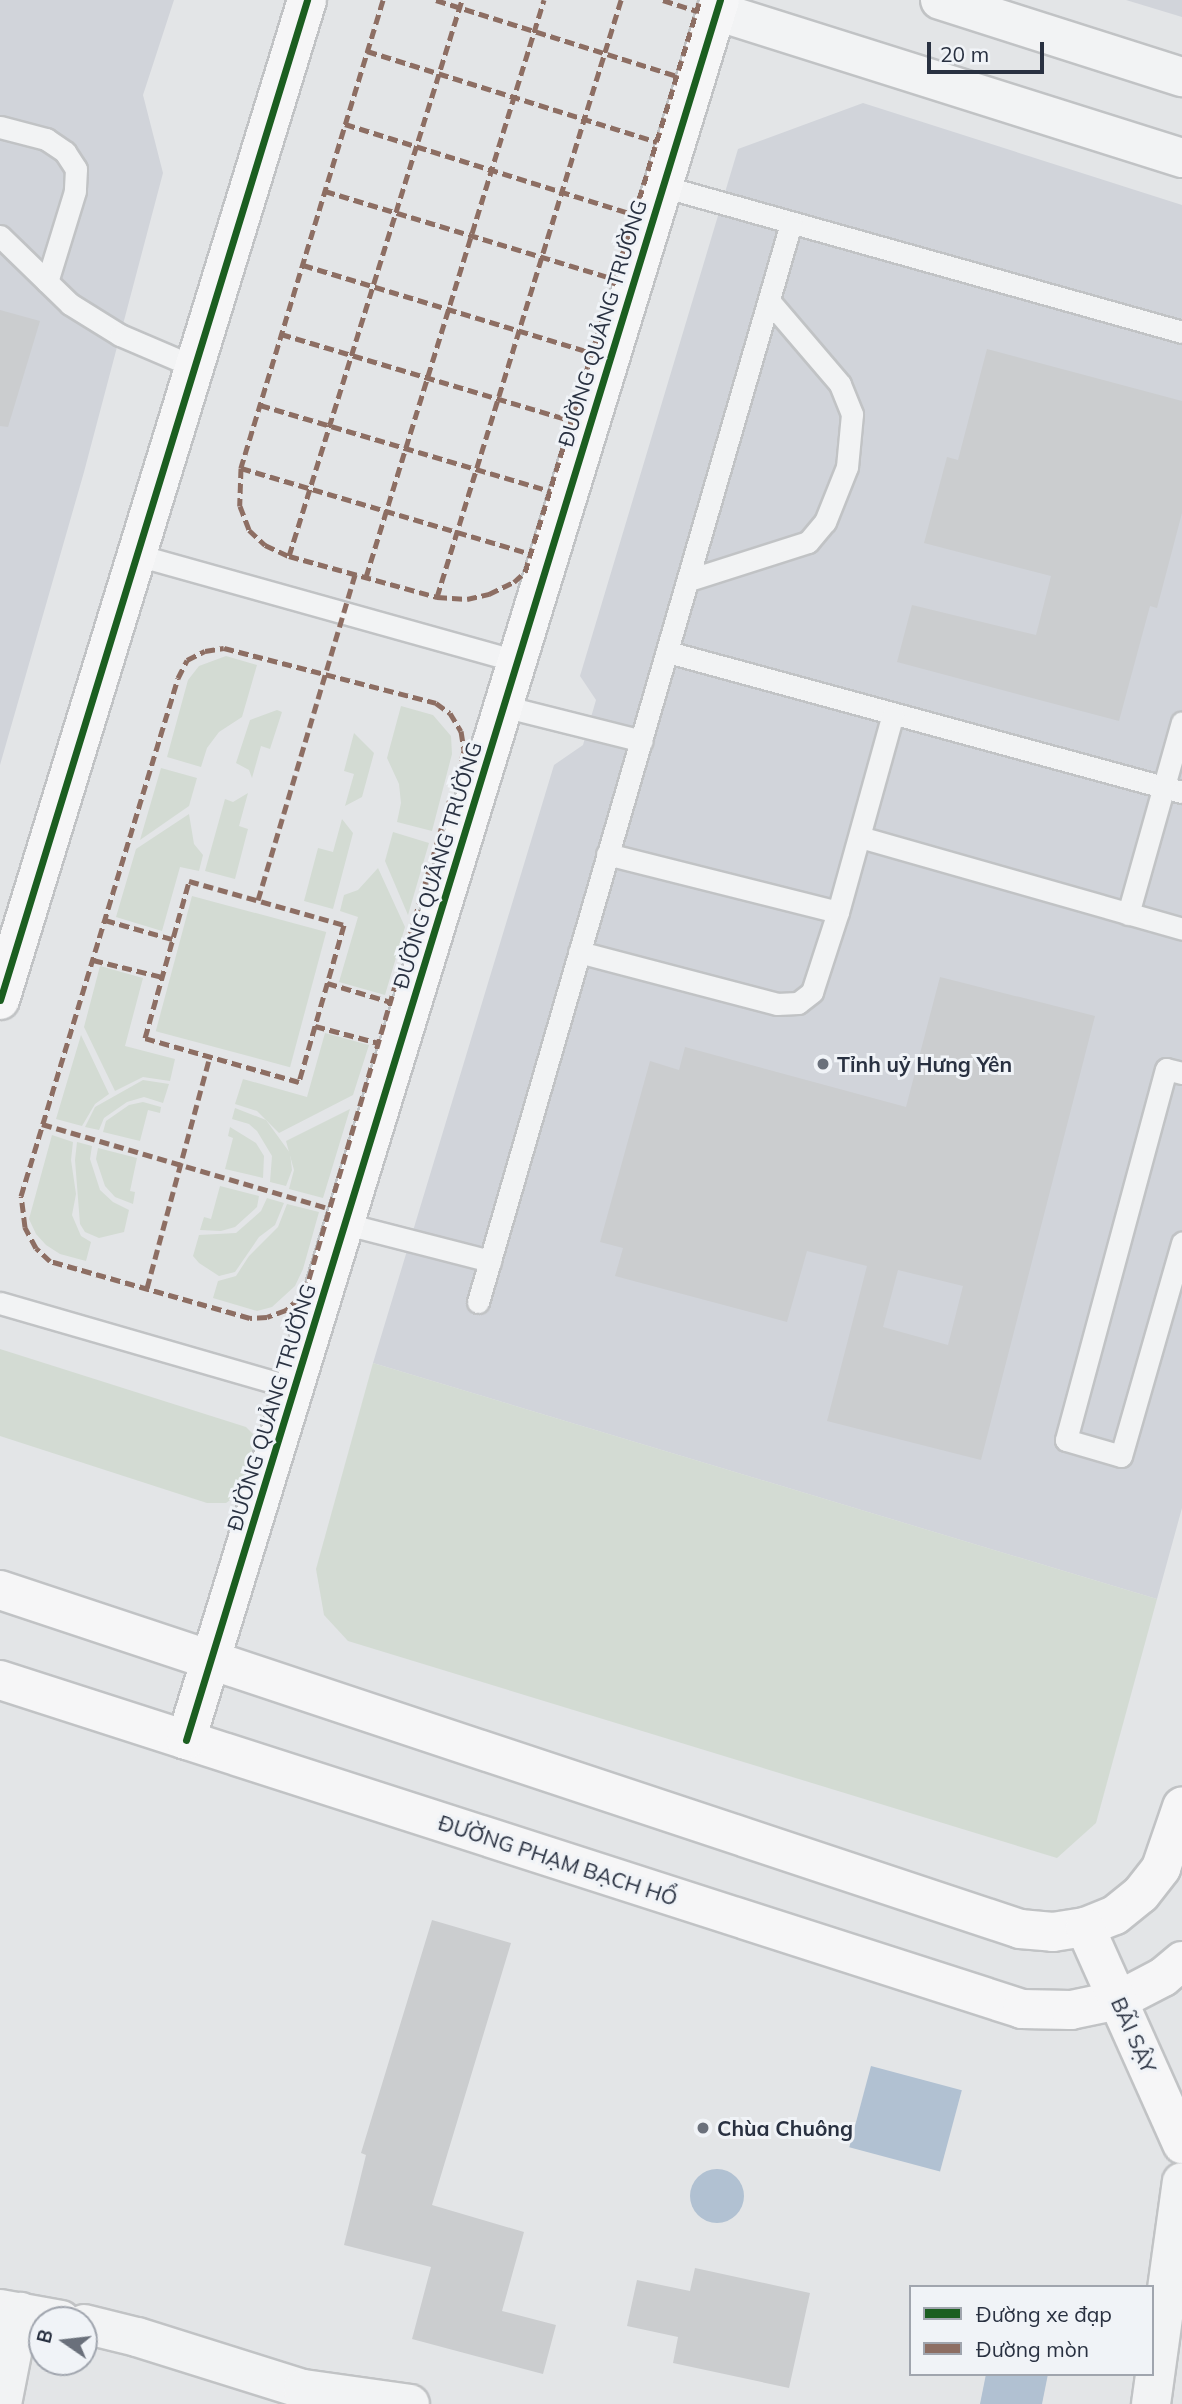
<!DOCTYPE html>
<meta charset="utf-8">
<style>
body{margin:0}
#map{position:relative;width:1182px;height:2404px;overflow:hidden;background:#e3e5e7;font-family:Mulish,sans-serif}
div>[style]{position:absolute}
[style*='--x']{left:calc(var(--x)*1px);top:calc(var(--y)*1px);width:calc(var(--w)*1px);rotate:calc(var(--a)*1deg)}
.built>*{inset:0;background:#d1d4da}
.green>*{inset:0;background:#d3dbd3;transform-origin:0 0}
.water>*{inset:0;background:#b1c1d2;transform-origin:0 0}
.round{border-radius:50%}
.building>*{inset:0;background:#cbcdcf}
.roads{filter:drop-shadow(2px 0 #c1c3c5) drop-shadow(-2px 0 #c1c3c5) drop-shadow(0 2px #c1c3c5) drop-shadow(0 -2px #c1c3c5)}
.lane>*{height:21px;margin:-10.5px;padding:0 10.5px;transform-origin:10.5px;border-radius:10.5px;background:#f2f3f4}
.street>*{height:38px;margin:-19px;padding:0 19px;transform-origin:19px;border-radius:19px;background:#f2f3f4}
.secondary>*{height:38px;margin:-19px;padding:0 19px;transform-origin:19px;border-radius:19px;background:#f6f6f7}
.quiet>*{height:5px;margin-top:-2.5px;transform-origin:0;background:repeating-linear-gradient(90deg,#8d6e63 0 10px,transparent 0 15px)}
.cycleway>*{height:7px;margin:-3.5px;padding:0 3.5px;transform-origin:3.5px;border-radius:3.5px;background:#1b5e20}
.dots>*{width:19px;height:19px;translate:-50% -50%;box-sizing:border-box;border:4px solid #f0f3f7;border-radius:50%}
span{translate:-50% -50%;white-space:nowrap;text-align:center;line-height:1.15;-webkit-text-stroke:6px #f0f3f7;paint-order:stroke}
.street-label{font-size:21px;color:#293141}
.poi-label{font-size:21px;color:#293141;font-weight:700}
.left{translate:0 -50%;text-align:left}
.legend{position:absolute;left:909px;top:2285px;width:245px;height:91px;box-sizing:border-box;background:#f0f3f7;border:2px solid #a0a5ae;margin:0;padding:9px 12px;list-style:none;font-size:21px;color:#293141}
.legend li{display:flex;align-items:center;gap:14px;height:35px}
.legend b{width:35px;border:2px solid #a0a5ae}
.north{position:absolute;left:28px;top:2306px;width:70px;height:70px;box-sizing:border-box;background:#f0f3f7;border:2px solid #a0a5ae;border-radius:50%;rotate:284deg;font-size:19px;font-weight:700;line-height:28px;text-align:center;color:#293141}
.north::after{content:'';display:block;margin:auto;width:24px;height:32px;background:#6a707b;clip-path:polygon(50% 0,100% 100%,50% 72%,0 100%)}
.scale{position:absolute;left:927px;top:42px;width:117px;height:32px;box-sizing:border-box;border:4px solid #293141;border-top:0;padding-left:9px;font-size:21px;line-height:24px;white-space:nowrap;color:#293141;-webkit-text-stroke:5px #f0f3f7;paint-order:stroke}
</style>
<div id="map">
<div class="built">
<div style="clip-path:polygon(0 0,174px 0,143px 95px,163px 173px,84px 472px,0 765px)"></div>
<div style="clip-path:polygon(1126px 0,1182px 0,1182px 17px)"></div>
<div style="clip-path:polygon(863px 103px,1182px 205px,1182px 1508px,1157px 1599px,373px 1363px,554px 765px,583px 745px,596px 700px,580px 676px,738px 149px)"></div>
</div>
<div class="green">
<div style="clip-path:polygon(226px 656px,257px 665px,242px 717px,219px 732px,207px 748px,201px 767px,167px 757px,188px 680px,199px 666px)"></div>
<div style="clip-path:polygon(401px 706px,433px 715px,451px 736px,452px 754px,432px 831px,397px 822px,401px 803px,399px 784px,387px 758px)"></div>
<div style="clip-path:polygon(277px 710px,282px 712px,270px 749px,261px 746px,252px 778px,249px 770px,236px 763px,250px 720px)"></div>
<div style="clip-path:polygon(354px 733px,374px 753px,362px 797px,345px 806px,354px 774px,344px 771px)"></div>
<div style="clip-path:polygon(161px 768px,197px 778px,189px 806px,140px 840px)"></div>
<div style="clip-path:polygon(248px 793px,239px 826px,248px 829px,235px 879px,205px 871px,225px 799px,233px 802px)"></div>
<div style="clip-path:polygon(189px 814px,194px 844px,203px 855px,199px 871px,180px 867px,162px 931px,116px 917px,136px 849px)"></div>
<div style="clip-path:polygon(342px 819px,353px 833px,333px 909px,304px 901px,318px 848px,333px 852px)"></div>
<div style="clip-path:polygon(393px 832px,429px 843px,408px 915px,385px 861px)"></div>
<div style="clip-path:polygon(378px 868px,405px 927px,385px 995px,339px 982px,358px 917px,340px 911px,344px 895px,358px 890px)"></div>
<div style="left:192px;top:896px;width:139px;height:140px;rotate:15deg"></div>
<div style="clip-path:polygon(100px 966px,143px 978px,125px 1046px,175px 1059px,170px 1081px,143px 1077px,115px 1091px,84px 1027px)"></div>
<div style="clip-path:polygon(325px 1033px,369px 1045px,353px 1095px,279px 1133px,257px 1111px,235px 1104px,243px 1079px,307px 1097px)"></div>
<div style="clip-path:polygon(81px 1035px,109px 1094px,95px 1104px,82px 1126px,56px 1119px)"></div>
<div style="clip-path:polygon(143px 1080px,169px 1084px,163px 1103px,144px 1097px,127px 1102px,104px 1118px,99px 1130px,85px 1127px,95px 1107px)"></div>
<div style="clip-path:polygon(143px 1102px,161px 1107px,160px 1113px,148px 1110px,140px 1141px,103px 1132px,106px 1121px,129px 1105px)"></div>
<div style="clip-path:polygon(235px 1108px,266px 1120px,290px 1153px,292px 1170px,286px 1186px,270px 1182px,272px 1156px,257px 1131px,249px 1124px,232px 1119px)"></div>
<div style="clip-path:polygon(350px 1109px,323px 1198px,289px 1189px,294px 1170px,286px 1141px)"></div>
<div style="clip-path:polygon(230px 1127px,256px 1143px,264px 1156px,263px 1178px,225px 1169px,233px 1138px,228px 1136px)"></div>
<div style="clip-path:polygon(52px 1135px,73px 1142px,71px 1160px,76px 1194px,72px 1215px,81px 1236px,91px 1242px,86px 1261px,60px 1254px,46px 1245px,36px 1234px,29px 1219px)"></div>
<div style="clip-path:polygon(77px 1142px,92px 1146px,90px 1159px,100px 1190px,113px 1202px,129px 1210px,124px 1232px,99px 1238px,85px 1232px,80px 1224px,75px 1160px)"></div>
<div style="clip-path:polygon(98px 1148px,137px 1158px,130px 1191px,135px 1192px,133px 1204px,115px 1197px,105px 1186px,96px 1159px)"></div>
<div style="clip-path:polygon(220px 1186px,259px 1196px,257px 1207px,235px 1227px,221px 1231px,200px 1230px,204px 1217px,211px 1219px)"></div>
<div style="clip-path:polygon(267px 1198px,284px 1203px,275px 1225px,259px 1237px,235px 1272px,219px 1276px,199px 1263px,193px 1256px,199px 1235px,236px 1233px,261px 1211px)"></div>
<div style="clip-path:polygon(287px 1204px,319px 1212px,303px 1269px,295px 1286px,272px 1307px,257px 1311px,213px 1298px,218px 1281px,236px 1276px,249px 1256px,278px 1227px)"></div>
<div style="clip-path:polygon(0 1349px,246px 1427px,256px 1437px,260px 1452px,252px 1485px,226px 1503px,207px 1503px,0 1436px)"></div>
<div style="clip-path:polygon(373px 1363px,1157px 1599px,1096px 1823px,1057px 1858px,348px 1641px,324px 1615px,316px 1569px)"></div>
</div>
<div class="water">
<div style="left:871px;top:2066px;width:94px;height:84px;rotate:15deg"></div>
<div class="round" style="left:690px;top:2169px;width:54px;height:54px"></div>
<div style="clip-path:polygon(986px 2374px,1048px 2374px,1042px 2404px,980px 2404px)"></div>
</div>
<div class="building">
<div style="clip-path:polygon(0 310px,40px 321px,8px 427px,0 426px)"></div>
<div style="clip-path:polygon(987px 349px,1182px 401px,1182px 513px,1157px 608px,1150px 606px,1119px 721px,897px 662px,912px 605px,1036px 635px,1051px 576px,924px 543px,947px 457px,958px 460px)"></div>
<div style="clip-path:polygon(evenodd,940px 977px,1095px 1016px,981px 1460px,827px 1421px,867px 1266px,807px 1251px,787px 1322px,615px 1276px,623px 1248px,600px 1242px,650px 1061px,679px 1070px,685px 1047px,906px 1107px,940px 977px,898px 1270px,963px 1286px,948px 1345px,883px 1327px,898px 1270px)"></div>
<div style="clip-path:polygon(432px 1920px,511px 1943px,432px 2205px,524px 2232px,502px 2311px,556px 2325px,543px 2374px,412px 2339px,431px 2267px,344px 2245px,366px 2155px,361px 2153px)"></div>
<div style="clip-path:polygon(695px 2268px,810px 2293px,789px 2388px,673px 2363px,678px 2337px,627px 2326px,637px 2280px,690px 2291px)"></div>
</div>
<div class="roads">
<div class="lane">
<div style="--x:0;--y:127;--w:48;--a:14.6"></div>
<div style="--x:46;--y:139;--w:23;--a:34"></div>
<div style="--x:65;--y:152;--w:20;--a:57"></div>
<div style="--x:76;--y:169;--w:22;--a:93"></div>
<div style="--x:75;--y:191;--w:95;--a:107.1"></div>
<div style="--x:662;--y:186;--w:540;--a:15.68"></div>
<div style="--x:0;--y:236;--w:98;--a:44.2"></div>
<div style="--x:70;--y:304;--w:59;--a:31.8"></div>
<div style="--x:120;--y:335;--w:82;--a:23.1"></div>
<div style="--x:137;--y:555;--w:395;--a:15.6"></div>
<div style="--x:689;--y:580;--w:125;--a:-17.7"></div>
<div style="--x:808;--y:542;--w:26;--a:-50"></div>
<div style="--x:825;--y:522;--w:59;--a:-68.2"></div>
<div style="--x:847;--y:467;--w:53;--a:-84.6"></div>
<div style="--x:852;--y:414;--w:32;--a:-112"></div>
<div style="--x:840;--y:384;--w:109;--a:-130.5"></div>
<div style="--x:668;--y:652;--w:533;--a:15.24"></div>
<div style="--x:503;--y:706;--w:143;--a:14.1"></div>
<div style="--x:860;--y:837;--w:335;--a:15.9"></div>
<div style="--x:607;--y:854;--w:238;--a:14.1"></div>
<div style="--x:1128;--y:914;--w:199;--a:-74.3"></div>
<div style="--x:579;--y:952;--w:205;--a:14.7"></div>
<div style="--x:777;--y:1004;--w:21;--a:-3"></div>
<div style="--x:798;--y:1003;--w:18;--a:-38"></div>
<div style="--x:812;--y:992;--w:84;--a:-72"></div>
<div style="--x:838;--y:912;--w:205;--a:-74.5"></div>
<div style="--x:1182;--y:1073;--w:16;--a:-166"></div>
<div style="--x:1166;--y:1069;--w:384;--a:105.1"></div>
<div style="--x:1066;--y:1440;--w:57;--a:16.2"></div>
<div style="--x:1121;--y:1456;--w:222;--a:-74"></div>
<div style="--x:346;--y:1224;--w:149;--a:14.4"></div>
<div style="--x:478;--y:1302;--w:1123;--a:-73.82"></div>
<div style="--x:0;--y:1303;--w:307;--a:16.1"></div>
</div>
<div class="street">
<div style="--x:940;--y:0;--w:254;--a:17.7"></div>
<div style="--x:716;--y:11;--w:489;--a:17.5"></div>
<div style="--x:0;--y:2309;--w:62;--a:10.2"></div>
<div style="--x:84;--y:2324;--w:55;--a:13.8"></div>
<div style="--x:137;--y:2337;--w:174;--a:17.4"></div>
<div style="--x:303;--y:2389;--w:108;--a:8"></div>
<div style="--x:2;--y:2404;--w:94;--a:-78.9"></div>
<div style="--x:1151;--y:2404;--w:224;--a:-82.1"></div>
</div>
<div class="secondary">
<div style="--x:0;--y:1000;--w:1046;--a:-72.93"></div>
<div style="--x:0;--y:1590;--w:1075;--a:18.38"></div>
<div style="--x:1020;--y:1929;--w:33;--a:5"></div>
<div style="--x:1053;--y:1932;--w:32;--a:-9"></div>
<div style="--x:1085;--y:1927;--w:32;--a:-22"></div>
<div style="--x:1115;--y:1915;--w:33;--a:-39"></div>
<div style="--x:1141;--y:1894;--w:33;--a:-52"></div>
<div style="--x:1161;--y:1868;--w:65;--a:-71"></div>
<div style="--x:0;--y:1680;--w:1074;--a:17.84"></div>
<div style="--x:1022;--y:2009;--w:49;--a:1.2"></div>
<div style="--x:1071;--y:2010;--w:49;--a:-11.8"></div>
<div style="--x:1119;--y:2000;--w:50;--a:-27.6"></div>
<div style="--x:1163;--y:1977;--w:25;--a:-40"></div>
<div style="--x:186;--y:1740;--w:1820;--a:-72.94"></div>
<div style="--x:1085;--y:1927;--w:238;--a:65.9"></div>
</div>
</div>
<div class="quiet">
<div style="--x:383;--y:0;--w:489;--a:106.9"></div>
<div style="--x:241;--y:468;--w:38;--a:92"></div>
<div style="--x:240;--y:506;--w:26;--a:69"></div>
<div style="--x:249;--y:530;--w:22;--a:43"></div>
<div style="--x:265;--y:545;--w:26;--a:25"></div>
<div style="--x:289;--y:556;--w:154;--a:15.5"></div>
<div style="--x:437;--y:597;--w:30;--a:4"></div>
<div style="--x:467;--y:599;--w:23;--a:-13"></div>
<div style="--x:489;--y:594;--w:28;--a:-26"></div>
<div style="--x:514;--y:582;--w:15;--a:-42"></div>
<div style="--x:525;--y:572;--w:598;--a:-72.99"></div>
<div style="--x:436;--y:0;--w:253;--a:17.5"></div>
<div style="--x:663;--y:0;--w:36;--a:18"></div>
<div style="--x:367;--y:51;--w:304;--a:17.4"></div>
<div style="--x:345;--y:124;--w:304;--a:17.4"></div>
<div style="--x:325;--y:191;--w:303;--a:16.9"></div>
<div style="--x:303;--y:265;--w:303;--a:16.9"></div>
<div style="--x:281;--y:334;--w:304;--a:16.6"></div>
<div style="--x:260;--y:405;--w:303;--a:16.5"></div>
<div style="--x:241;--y:468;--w:303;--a:16.5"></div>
<div style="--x:289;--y:556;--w:582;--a:-72.72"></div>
<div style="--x:366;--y:577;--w:604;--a:-72.86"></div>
<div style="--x:437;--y:597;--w:625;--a:-72.87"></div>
<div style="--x:224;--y:648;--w:219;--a:14.5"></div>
<div style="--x:436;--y:703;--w:17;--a:36"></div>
<div style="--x:450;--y:713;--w:21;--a:59"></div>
<div style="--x:461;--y:731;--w:20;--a:81"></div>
<div style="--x:464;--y:751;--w:553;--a:106.37"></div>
<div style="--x:308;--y:1282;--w:18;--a:119"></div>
<div style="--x:299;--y:1298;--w:18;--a:137"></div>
<div style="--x:286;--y:1310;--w:20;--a:160"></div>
<div style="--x:267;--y:1317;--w:17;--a:177"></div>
<div style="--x:250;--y:1318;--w:208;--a:-164.1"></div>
<div style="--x:50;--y:1261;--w:19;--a:-137"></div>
<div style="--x:36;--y:1248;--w:24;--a:-118"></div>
<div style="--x:25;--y:1227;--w:31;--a:-97"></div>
<div style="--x:21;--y:1196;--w:541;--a:-73.14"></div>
<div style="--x:178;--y:678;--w:20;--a:-63"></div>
<div style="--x:187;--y:660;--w:20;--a:-27"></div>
<div style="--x:205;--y:651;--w:19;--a:-9"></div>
<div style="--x:189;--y:881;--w:161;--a:15.8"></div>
<div style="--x:344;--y:925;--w:163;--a:106"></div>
<div style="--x:299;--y:1082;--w:160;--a:-164.1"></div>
<div style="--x:145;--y:1038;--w:163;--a:-74.3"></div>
<div style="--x:258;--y:900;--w:340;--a:-73.4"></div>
<div style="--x:105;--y:920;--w:70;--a:15.8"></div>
<div style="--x:93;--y:960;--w:71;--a:13.8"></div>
<div style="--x:327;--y:983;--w:67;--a:16.5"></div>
<div style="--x:315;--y:1026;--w:66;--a:14.9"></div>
<div style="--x:42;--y:1124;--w:300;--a:16.4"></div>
<div style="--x:147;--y:1288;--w:240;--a:-74.8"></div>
</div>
<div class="cycleway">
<div style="--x:0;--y:1000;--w:1046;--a:-72.93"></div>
<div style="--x:186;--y:1740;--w:1820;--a:-72.94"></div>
</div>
<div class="dots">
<div style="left:823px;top:1064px;background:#6a707b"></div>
<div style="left:703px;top:2128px;background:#6a707b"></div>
</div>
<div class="street-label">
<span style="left:602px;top:323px;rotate:-73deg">ĐƯỜNG QUẢNG TRƯỜNG</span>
<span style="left:437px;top:865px;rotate:-73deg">ĐƯỜNG QUẢNG TRƯỜNG</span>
<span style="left:271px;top:1407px;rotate:-73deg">ĐƯỜNG QUẢNG TRƯỜNG</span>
<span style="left:558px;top:1860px;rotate:18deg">ĐƯỜNG PHẠM BẠCH HỔ</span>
<span style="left:1134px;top:2035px;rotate:66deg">BÃI SẬY</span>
</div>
<div class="poi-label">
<span class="left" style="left:837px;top:1064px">Tỉnh uỷ Hưng Yên</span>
<span class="left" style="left:717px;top:2128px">Chùa Chuông</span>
</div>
<ul class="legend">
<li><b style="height:9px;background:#1b5e20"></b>Đường xe đạp</li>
<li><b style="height:9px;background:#8d6e63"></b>Đường mòn</li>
</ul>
<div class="north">B</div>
<div class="scale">20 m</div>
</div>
